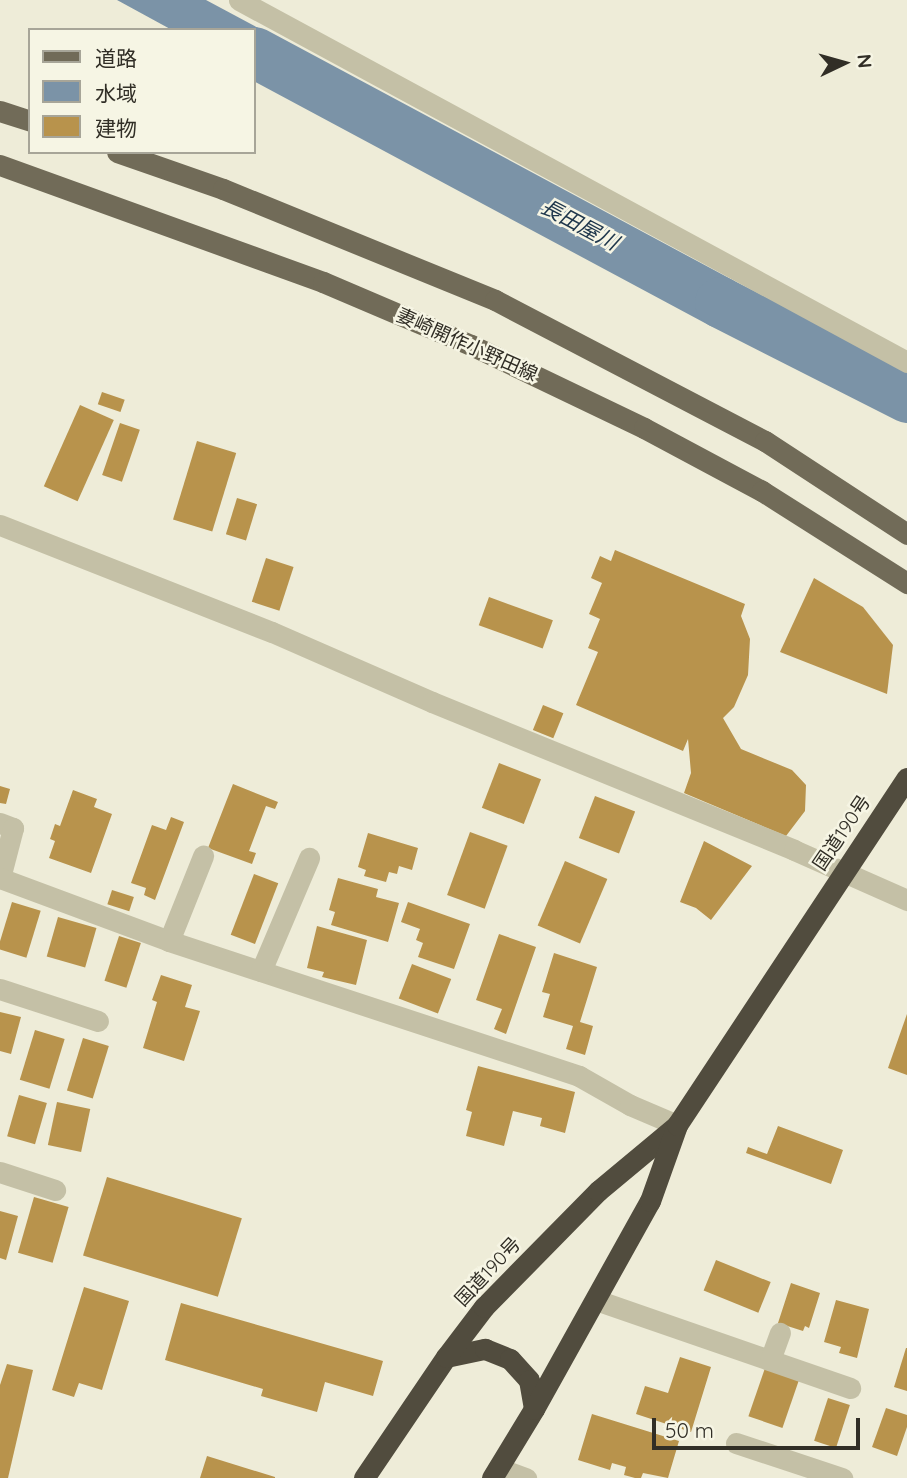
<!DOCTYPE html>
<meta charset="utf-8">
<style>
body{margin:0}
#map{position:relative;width:907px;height:1478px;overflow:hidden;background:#eeecd8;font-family:Quicksand,"Noto Sans JP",sans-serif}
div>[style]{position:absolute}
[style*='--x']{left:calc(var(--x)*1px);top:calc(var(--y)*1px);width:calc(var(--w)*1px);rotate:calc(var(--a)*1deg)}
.water>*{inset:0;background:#7b93a7}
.river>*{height:51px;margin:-25.5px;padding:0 25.5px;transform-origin:25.5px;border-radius:25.5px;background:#7b93a7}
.building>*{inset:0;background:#b8934c;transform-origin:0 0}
.minor>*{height:21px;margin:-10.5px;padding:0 10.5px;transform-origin:10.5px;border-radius:10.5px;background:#c4c0a6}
.major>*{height:21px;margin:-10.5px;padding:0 10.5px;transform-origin:10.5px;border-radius:10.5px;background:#716b58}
.highway>*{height:21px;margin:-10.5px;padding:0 10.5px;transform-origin:10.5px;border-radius:10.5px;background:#514c3e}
span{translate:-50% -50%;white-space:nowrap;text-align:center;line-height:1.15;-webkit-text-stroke:5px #f6f5e4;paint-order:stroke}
.street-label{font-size:19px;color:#312e26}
.water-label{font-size:21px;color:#20384d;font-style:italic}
.legend{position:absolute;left:28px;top:28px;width:228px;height:126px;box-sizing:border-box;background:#f6f5e4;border:2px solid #a7a598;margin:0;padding:9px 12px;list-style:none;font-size:21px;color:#312e26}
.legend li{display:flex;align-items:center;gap:14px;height:35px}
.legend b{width:35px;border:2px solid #a7a598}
.north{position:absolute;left:809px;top:28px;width:70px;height:70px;-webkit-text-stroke:5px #f6f5e4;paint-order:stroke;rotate:85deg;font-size:19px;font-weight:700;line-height:28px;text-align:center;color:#312e26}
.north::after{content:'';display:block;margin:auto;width:24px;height:32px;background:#312e26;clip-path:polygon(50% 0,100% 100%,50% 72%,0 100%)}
.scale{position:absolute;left:652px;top:1418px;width:208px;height:32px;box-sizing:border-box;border:4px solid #312e26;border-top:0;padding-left:9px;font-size:21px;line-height:24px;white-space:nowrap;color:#312e26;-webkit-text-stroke:5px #f6f5e4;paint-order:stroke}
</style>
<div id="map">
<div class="water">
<div style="clip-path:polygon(117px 0,206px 0,357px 81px,340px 121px,254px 74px,254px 30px,172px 30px)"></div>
</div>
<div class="river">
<div style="--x:254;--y:52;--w:529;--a:28.21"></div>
<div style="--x:720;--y:302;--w:210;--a:26.9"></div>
</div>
<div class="building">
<div style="left:102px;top:392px;width:24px;height:13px;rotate:19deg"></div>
<div style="left:80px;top:405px;width:37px;height:89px;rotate:24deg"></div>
<div style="left:120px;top:423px;width:21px;height:55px;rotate:19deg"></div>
<div style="left:197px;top:441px;width:41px;height:82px;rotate:17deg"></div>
<div style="left:237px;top:498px;width:21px;height:38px;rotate:17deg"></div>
<div style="clip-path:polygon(615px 550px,745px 604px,741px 616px,750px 639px,748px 675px,734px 707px,723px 718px,741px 749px,792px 770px,806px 785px,805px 811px,786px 836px,684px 793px,691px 773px,688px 739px,683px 751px,576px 705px,598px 652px,588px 648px,600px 619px,589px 614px,602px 583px,591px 578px,600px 556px,611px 561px)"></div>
<div style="left:266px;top:558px;width:29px;height:46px;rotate:18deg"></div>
<div style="clip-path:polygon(814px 578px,863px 607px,893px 645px,887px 694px,780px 652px)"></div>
<div style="left:489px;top:597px;width:68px;height:30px;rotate:20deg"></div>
<div style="left:543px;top:705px;width:22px;height:27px;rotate:22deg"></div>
<div style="left:499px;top:763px;width:45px;height:48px;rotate:21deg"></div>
<div style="clip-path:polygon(233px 784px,278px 802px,275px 809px,266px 806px,249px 851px,256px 853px,252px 864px,208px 848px)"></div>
<div style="clip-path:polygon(0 786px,10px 789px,6px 804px,0 803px)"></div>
<div style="clip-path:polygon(73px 790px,97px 799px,94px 807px,112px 814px,91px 873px,49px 858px,55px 841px,50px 839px,55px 824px,60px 826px)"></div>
<div style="left:595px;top:796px;width:43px;height:45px;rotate:21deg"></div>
<div style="clip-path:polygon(171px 817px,184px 822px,155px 900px,144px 895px,146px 888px,131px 883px,152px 825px,166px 830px)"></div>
<div style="left:470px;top:832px;width:40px;height:67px;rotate:20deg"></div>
<div style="clip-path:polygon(368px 833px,418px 848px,412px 870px,399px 866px,397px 874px,389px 872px,386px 882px,364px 876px,366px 870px,358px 867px)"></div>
<div style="clip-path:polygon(704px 841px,752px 866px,711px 920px,696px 908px,680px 902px)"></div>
<div style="left:565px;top:861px;width:46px;height:70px;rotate:23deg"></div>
<div style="left:254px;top:874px;width:26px;height:65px;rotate:21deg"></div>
<div style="clip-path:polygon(338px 878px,378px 889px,376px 897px,399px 903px,388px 942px,331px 925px,335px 912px,329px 910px)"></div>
<div style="left:112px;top:890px;width:23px;height:15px;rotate:18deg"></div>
<div style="left:12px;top:902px;width:30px;height:49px;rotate:17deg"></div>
<div style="clip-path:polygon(408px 902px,470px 924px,454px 969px,418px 957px,423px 943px,416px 940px,420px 929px,401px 922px)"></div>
<div style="left:58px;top:917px;width:40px;height:41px;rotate:16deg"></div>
<div style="clip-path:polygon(317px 926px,367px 940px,356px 985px,322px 977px,324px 972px,307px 968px)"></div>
<div style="clip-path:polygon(499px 934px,536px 947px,506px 1034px,494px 1029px,502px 1009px,476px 1000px)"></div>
<div style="left:119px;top:936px;width:23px;height:47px;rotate:18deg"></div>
<div style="clip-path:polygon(554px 953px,597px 967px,580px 1022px,593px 1026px,585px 1055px,566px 1049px,573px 1026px,543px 1017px,550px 994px,542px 992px)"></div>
<div style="left:412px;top:964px;width:42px;height:37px;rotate:21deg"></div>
<div style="clip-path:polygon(161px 975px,192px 985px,185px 1007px,200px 1011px,184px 1061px,143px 1048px,157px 1002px,152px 1000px)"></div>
<div style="clip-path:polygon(0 1012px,21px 1017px,11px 1054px,0 1051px)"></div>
<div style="clip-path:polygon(907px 1014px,907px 1075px,888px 1068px)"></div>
<div style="left:35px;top:1030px;width:31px;height:52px;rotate:17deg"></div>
<div style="left:83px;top:1038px;width:27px;height:55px;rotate:17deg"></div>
<div style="clip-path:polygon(478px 1066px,575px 1092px,565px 1133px,540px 1126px,542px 1118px,513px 1111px,504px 1146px,466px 1136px,472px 1112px,466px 1110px)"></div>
<div style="left:19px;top:1095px;width:29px;height:43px;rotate:16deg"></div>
<div style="left:57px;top:1102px;width:34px;height:44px;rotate:12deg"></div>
<div style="clip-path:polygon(778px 1126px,843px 1150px,831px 1184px,746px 1153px,748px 1147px,767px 1154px)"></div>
<div style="left:107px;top:1177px;width:141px;height:82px;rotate:17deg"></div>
<div style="left:34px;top:1197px;width:36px;height:58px;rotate:16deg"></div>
<div style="clip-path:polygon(0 1211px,18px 1216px,6px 1260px,0 1258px)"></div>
<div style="left:716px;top:1260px;width:59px;height:33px;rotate:22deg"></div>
<div style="clip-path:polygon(791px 1283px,820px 1293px,809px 1328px,805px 1326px,803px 1331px,778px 1323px)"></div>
<div style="clip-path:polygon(84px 1287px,129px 1301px,102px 1390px,79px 1383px,74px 1397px,52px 1390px)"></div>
<div style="clip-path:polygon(836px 1300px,869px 1309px,857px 1358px,839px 1353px,841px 1347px,824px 1342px)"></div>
<div style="clip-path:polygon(181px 1303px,383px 1361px,373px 1396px,325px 1382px,317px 1412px,261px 1396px,263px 1389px,165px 1360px)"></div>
<div style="clip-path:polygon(906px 1348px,907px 1348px,907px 1391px,894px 1387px)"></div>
<div style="clip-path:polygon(680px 1357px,711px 1367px,691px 1432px,636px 1414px,645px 1386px,668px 1393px)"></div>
<div style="clip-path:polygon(7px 1364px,33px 1370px,8px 1478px,0 1478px,0 1385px)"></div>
<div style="left:765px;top:1368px;width:36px;height:51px;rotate:19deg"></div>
<div style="left:828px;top:1398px;width:23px;height:45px;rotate:18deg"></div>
<div style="clip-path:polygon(886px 1408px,907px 1415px,907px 1427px,897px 1456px,872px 1447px)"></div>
<div style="clip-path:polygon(592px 1414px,679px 1441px,668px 1478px,643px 1473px,641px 1478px,635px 1478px,624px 1475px,626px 1467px,612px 1463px,610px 1470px,578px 1460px)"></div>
<div style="clip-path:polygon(207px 1456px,275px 1477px,275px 1478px,200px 1478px)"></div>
</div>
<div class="minor">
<div style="--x:239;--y:0;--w:760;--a:28.45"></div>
<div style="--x:0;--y:525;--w:292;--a:21.5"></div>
<div style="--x:272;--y:632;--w:175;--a:23.6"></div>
<div style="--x:432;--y:702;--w:391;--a:22.2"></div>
<div style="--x:794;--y:850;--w:124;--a:23.9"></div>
<div style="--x:0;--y:823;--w:14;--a:21"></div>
<div style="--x:13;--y:828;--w:52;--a:104.6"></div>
<div style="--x:0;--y:878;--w:180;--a:20.4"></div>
<div style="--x:169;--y:941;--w:432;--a:18.2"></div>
<div style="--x:579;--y:1076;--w:59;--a:29.6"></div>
<div style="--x:630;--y:1105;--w:51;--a:23.1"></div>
<div style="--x:169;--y:941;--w:92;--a:-68.2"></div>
<div style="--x:261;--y:971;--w:123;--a:-67"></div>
<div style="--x:0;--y:989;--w:103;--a:18.1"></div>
<div style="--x:0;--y:1172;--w:58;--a:18.1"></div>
<div style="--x:596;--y:1300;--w:269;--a:19.1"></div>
<div style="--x:770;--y:1360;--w:29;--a:-70"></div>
<div style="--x:736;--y:1443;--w:112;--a:18.3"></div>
<div style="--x:498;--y:1468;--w:30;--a:20"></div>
</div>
<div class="major">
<div style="--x:0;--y:111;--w:32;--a:18"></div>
<div style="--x:117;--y:152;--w:112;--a:19.2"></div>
<div style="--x:223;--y:189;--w:294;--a:22.2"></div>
<div style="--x:495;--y:300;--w:305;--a:27.6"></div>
<div style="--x:765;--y:441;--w:170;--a:33.2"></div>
<div style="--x:0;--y:165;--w:344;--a:19.9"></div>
<div style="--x:323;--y:282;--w:161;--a:23.1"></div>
<div style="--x:471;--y:345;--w:192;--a:25.6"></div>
<div style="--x:644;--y:428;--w:134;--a:28.1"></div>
<div style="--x:762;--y:491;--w:172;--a:32.4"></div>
</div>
<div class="highway">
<div style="--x:446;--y:1357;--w:40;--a:-12"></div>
<div style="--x:485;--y:1349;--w:27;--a:22"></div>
<div style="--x:510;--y:1359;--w:28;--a:48"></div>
<div style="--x:529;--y:1380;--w:29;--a:80"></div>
<div style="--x:364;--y:1478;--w:146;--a:-55.9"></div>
<div style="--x:446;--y:1357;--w:63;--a:-52.8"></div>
<div style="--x:484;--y:1307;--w:163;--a:-45.5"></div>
<div style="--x:598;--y:1191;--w:102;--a:-39.8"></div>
<div style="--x:492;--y:1478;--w:81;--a:-58.7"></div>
<div style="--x:534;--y:1409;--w:238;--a:-60.9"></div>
<div style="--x:650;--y:1201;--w:81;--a:-70.4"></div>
<div style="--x:677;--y:1125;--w:416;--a:-56.5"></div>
</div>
<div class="street-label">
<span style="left:467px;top:345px;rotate:24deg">妻崎開作小野田線</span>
<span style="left:842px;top:833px;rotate:-56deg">国道190号</span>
<span style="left:488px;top:1272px;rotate:-47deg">国道190号</span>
</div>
<div class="water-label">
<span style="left:580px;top:224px;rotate:28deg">長田屋川</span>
</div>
<ul class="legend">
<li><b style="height:9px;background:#716b58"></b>道路</li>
<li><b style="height:19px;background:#7b93a7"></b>水域</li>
<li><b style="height:19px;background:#b8934c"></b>建物</li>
</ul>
<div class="north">N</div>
<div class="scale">50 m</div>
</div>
